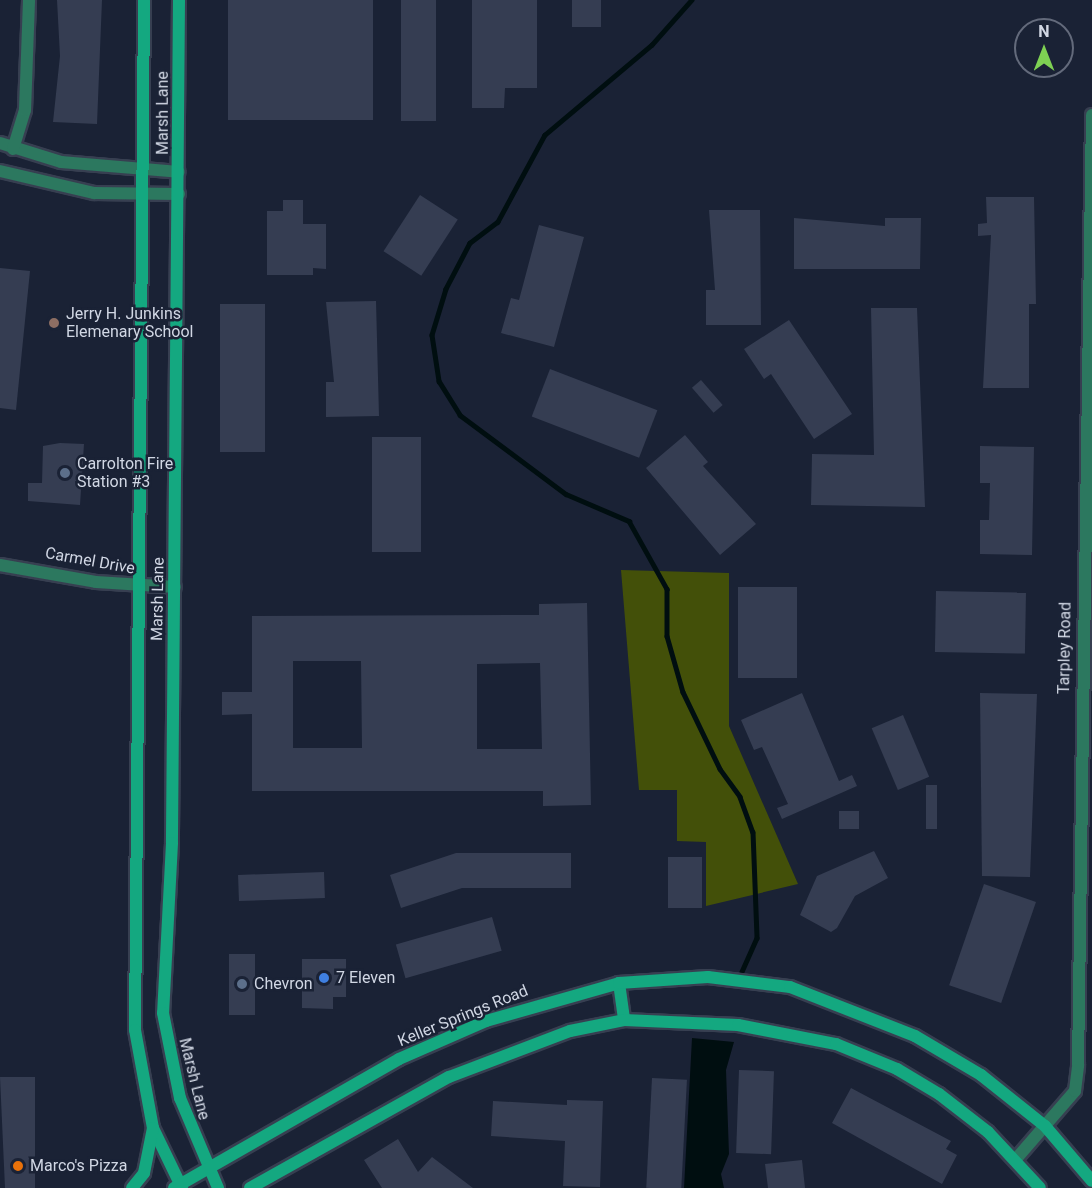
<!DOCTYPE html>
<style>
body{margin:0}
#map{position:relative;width:1092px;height:1188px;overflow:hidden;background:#1a2235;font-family:Roboto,sans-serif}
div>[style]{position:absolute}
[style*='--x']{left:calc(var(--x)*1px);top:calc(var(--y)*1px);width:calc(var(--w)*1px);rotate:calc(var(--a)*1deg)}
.green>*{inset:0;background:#435009}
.water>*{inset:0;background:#000e10}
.stream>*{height:4.5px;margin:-2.25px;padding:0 2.25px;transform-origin:2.25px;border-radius:2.25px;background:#000e10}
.building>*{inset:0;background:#353d52;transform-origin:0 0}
.roads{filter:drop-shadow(2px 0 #373f51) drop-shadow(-2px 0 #373f51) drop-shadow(0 2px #373f51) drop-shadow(0 -2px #373f51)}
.minor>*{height:12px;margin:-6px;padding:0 6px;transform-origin:6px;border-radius:6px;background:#2c785f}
.secondary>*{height:12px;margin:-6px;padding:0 6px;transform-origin:6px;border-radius:6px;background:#14a880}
.dots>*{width:16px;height:16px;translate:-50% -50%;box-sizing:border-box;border:3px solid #1a2235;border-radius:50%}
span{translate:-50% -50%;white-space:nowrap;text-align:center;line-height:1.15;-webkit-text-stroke:5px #1a2235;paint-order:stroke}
.street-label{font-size:16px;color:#d1d7e4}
.poi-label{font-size:16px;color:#d1d7e4}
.left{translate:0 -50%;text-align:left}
.north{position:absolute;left:1014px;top:18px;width:60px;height:60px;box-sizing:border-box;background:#1a2235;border:2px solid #636a7b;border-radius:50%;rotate:0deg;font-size:16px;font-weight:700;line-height:24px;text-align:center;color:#d1d7e4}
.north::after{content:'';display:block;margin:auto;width:21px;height:27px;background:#7ed153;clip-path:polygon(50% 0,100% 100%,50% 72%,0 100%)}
</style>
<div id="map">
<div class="green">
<div style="clip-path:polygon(621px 570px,729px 573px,729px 726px,798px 884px,706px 906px,706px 842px,677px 841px,677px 790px,639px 790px)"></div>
</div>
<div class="water">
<div style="clip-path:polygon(692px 1038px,734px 1042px,726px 1070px,729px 1154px,721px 1174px,724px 1188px,684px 1188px)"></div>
</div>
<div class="stream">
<div style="--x:692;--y:0;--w:60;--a:131.6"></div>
<div style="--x:652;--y:45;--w:140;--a:139.9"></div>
<div style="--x:545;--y:135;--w:99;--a:118.4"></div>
<div style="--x:498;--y:222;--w:35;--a:143"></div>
<div style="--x:470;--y:243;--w:52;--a:117.6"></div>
<div style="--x:446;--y:289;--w:48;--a:106.9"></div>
<div style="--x:432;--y:335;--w:47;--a:81.3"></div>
<div style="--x:439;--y:381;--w:40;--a:58"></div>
<div style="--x:460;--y:415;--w:132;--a:36.7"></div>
<div style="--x:566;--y:494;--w:69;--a:23.2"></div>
<div style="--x:629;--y:521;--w:78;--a:60.8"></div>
<div style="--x:667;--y:589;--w:47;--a:90"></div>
<div style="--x:667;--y:636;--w:58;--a:74.1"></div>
<div style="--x:683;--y:692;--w:85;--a:64.3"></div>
<div style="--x:720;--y:769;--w:34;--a:54"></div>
<div style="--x:740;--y:797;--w:37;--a:70"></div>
<div style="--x:753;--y:832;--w:106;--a:87.8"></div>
<div style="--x:757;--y:938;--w:37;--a:114"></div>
</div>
<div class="building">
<div style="clip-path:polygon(57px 0,102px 0,97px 124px,53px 122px,60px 56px)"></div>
<div style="left:228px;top:0;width:145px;height:120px"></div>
<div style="left:401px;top:0;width:35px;height:121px"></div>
<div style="clip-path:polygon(472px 0,537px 0,537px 88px,505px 88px,504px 108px,472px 108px)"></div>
<div style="left:572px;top:0;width:29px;height:27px"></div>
<div style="left:420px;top:195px;width:45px;height:67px;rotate:33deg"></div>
<div style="clip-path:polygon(986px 197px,1034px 197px,1036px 304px,1029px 304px,1029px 388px,983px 388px,991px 235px,978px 236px,978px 224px,987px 223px)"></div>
<div style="clip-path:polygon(283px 200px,303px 200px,303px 224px,326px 224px,326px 269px,313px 268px,313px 275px,267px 275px,267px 211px,283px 211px)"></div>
<div style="clip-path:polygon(709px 210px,760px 210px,761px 325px,706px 325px,706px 290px,715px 290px)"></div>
<div style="clip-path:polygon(794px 218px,885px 226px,885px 218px,921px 218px,920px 269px,794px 269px)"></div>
<div style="clip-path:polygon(539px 225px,584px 237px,554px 347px,501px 333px,511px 298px,519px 300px)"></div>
<div style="clip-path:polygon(0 268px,30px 271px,16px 410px,0 408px)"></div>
<div style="clip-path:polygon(376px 301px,379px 416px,326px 417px,326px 382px,334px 382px,326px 302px)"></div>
<div style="left:220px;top:304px;width:45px;height:148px"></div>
<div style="clip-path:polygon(871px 308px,917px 308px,925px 507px,811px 505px,812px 454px,874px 455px)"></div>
<div style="clip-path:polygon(789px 320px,852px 414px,814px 439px,771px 374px,764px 379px,744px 349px)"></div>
<div style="left:550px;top:369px;width:115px;height:51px;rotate:21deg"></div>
<div style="left:701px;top:380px;width:33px;height:12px;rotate:49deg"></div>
<div style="clip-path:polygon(685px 435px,708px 462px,703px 466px,756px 524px,720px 555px,646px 468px)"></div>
<div style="left:372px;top:437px;width:49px;height:115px"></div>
<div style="clip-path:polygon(60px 443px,84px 444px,80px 505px,28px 501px,28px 483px,42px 483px,43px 446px)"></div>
<div style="clip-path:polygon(980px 446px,1034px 447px,1032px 555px,980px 554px,980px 520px,989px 520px,990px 483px,980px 483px)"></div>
<div style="left:738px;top:587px;width:59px;height:91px"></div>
<div style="left:936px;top:591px;width:90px;height:61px;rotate:1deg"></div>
<div style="clip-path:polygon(evenodd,587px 603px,591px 805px,543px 806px,543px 791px,252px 791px,252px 714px,222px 715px,222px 692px,252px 692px,252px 616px,539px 615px,539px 604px,587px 603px,293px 661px,361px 661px,362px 748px,293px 748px,293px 661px,587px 603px,540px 663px,542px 749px,477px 749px,477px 664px,540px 663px)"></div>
<div style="clip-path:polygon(802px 693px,839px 781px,852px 775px,857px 786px,782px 819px,777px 808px,788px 804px,762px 747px,754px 750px,741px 720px)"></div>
<div style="clip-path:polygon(980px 693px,1037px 694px,1030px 877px,982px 876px)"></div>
<div style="left:903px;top:715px;width:67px;height:34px;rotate:67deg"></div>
<div style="left:926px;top:785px;width:11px;height:44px"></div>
<div style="left:839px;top:811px;width:20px;height:18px"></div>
<div style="clip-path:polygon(874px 851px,888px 878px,855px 896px,837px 928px,831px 932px,800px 915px,817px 876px)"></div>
<div style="clip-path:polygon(456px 853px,571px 853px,571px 888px,462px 888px,401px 908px,390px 875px)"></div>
<div style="left:668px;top:857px;width:34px;height:51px"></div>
<div style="left:324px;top:872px;width:26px;height:86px;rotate:88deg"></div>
<div style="left:984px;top:884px;width:55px;height:107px;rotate:19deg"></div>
<div style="left:492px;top:917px;width:35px;height:100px;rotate:74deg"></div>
<div style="left:229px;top:954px;width:26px;height:61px"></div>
<div style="clip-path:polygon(302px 959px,346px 959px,346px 997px,333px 997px,333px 1009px,302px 1008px)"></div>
<div style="left:739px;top:1070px;width:35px;height:83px;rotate:2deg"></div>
<div style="clip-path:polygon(0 1077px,35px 1077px,35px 1188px,5px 1188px)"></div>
<div style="left:652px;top:1078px;width:35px;height:110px;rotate:3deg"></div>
<div style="clip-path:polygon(851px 1088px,951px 1141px,946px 1149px,957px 1155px,942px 1184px,832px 1123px)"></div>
<div style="clip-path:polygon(567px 1100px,603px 1101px,600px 1187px,563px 1186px,565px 1141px,491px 1136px,493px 1101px,567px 1105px)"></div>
<div style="clip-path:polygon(398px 1139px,418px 1172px,432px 1157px,473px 1188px,382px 1188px,364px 1160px)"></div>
<div style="clip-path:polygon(802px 1160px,805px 1188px,768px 1188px,765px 1164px)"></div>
</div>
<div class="roads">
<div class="minor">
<div style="--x:0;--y:143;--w:64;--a:17.3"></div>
<div style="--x:61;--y:162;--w:118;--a:4.8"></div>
<div style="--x:13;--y:149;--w:41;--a:-72.9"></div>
<div style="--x:25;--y:110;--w:110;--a:-87.9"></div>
<div style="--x:0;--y:171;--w:97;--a:13.2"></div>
<div style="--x:94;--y:193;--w:85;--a:0.7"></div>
<div style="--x:0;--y:565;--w:97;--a:10"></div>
<div style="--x:96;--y:582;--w:79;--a:3.6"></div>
<div style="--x:1016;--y:1159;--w:90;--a:-49.1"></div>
<div style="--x:1075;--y:1091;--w:26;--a:-83"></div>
<div style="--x:1078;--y:1065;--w:950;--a:-89.16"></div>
</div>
<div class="secondary">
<div style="--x:144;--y:0;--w:1030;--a:90.5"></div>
<div style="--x:135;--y:1030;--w:100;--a:79.6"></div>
<div style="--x:153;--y:1128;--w:67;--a:64.2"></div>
<div style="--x:179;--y:0;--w:843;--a:90.48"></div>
<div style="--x:172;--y:843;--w:170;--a:93"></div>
<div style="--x:163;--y:1013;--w:87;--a:78.7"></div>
<div style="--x:180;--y:1098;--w:98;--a:67.1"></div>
<div style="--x:619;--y:983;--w:37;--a:82"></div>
<div style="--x:132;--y:1188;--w:19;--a:-51"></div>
<div style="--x:144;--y:1173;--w:46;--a:-78.7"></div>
<div style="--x:174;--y:1188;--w:259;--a:-29.8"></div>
<div style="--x:399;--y:1059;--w:95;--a:-23.6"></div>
<div style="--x:486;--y:1021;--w:138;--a:-15.9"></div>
<div style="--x:619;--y:983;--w:89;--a:-3.9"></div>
<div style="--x:708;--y:977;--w:83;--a:7"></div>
<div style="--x:790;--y:987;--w:134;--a:21.4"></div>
<div style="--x:915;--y:1036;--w:77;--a:30.6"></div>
<div style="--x:981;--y:1075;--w:82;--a:38.6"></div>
<div style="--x:1045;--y:1126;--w:72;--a:49.5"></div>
<div style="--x:250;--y:1188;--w:228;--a:-29.2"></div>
<div style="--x:449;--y:1077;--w:129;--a:-20.8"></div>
<div style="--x:570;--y:1031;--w:55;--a:-11.5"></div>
<div style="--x:624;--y:1020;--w:114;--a:2.5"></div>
<div style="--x:738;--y:1025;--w:100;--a:11"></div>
<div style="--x:836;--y:1044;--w:66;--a:22.3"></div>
<div style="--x:897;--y:1069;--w:49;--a:30.8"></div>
<div style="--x:939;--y:1094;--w:62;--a:37.8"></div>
<div style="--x:988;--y:1132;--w:76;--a:47.1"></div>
</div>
</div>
<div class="dots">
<div style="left:54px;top:323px;background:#8d6e63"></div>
<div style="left:65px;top:473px;background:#5c6f8a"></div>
<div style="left:324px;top:978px;background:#3f7fe0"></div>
<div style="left:242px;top:984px;background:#5c6f8a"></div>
<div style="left:18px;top:1166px;background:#e8710a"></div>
</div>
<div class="street-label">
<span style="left:163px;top:113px;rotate:-90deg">Marsh Lane</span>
<span style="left:90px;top:561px;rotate:10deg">Carmel Drive</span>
<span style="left:158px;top:599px;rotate:-89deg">Marsh Lane</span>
<span style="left:1065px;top:648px;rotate:-89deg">Tarpley Road</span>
<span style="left:463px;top:1016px;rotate:-22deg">Keller Springs Road</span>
<span style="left:194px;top:1079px;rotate:76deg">Marsh Lane</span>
</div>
<div class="poi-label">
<span class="left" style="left:66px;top:323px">Jerry H. Junkins<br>Elemenary School</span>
<span class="left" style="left:77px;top:473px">Carrolton Fire<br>Station #3</span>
<span class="left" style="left:336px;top:978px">7 Eleven</span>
<span class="left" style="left:254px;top:984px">Chevron</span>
<span class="left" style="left:30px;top:1166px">Marco's Pizza</span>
</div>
<div class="north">N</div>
</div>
